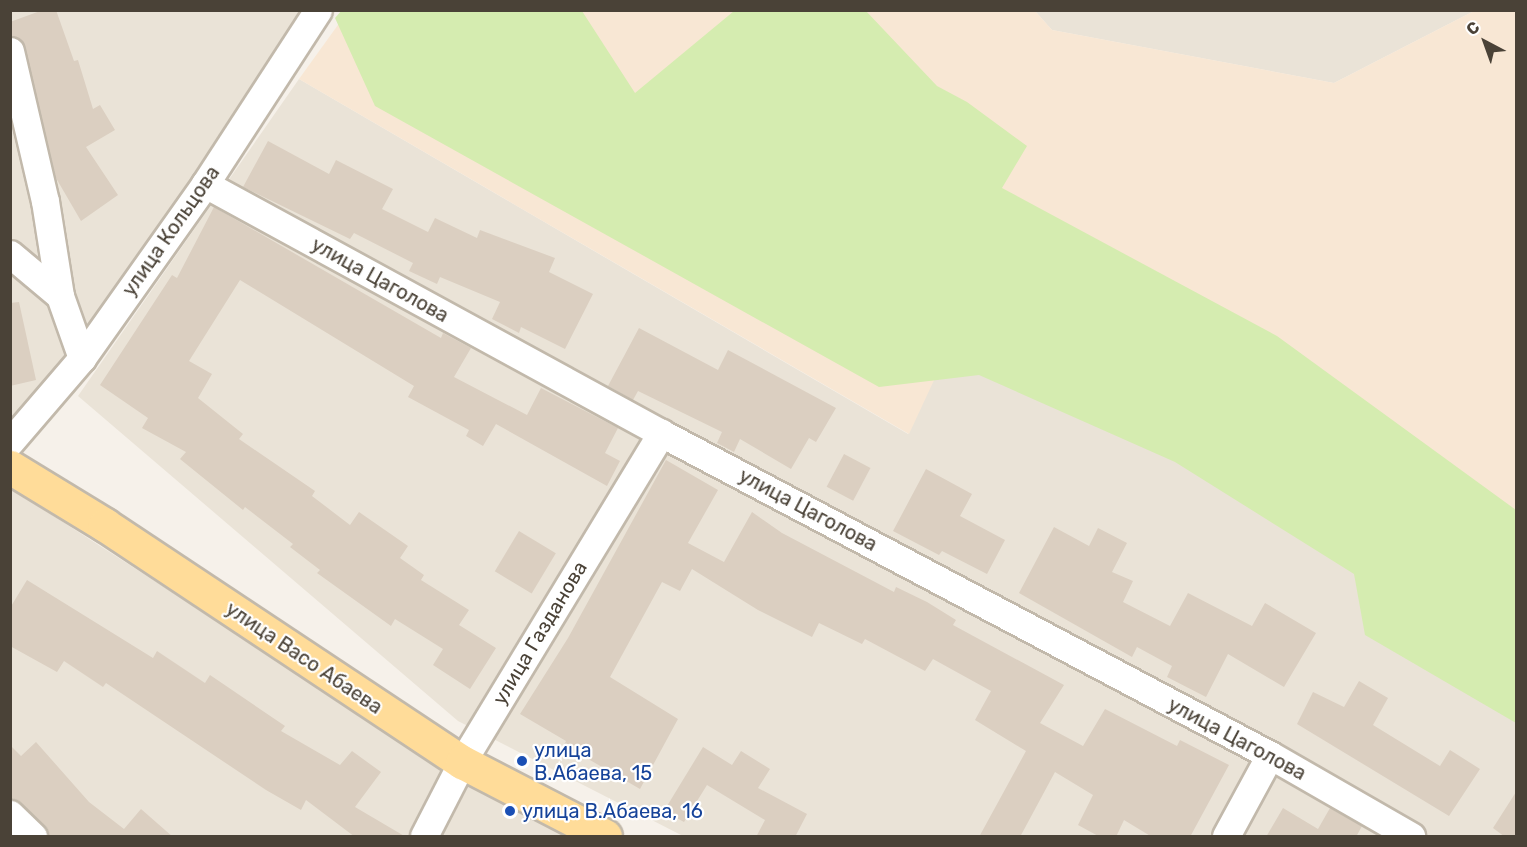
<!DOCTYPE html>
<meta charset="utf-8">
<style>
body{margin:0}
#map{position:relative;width:1527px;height:847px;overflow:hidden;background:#f6f1ea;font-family:Rubik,sans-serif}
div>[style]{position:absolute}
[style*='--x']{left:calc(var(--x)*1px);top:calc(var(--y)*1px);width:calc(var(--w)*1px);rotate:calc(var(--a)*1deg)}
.residential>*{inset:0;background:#eae3d7}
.commercial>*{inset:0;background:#f8e7d4}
.green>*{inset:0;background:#d5ecb0}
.building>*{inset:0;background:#dbcfc1;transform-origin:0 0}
.roads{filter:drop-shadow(2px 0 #c2b9ab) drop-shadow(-2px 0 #c2b9ab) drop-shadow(0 2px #c2b9ab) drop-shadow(0 -2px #c2b9ab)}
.minor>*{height:27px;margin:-13.5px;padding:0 13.5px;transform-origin:13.5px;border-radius:13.5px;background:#fff}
.major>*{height:33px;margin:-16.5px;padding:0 16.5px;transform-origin:16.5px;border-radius:16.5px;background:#ffdc99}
.dots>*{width:16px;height:16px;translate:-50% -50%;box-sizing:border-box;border:3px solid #fff;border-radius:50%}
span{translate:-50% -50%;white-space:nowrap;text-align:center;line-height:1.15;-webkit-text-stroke:4.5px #fff;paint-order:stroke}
.street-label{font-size:20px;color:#4a4237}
.transit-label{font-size:20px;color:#164399}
.left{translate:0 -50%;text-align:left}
.frame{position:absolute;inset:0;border:12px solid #4a4237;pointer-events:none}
.north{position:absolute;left:1455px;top:12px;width:60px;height:60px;-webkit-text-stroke:4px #fff;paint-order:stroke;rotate:319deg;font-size:16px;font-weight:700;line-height:24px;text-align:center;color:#4a4237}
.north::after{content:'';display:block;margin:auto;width:21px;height:27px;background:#4a4237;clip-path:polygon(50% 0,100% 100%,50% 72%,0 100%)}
</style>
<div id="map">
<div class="residential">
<div style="clip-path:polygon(11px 11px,318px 11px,11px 441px)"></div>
<div style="clip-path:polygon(1035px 11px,1474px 11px,1334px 83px,1052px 30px)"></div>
<div style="clip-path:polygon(299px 79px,908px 434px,956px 332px,1516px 605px,1516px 836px,683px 836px,458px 721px,78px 396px)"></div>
<div style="clip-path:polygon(10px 488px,470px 784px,572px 836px,11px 836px)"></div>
</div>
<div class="commercial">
<div style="clip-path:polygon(348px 11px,1035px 11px,1052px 30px,1334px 83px,1474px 11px,1516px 11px,1516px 605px,956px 333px,909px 434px,299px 79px)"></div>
</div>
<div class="green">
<div style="clip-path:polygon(342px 10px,582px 11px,635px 93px,734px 11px,866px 11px,937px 86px,967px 102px,1027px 146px,1002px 188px,1277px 336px,1516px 510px,1516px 723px,1365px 635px,1354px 574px,1175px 462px,979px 375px,879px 387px,375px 106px,335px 18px)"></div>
</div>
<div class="building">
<div style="clip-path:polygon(43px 10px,56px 10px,74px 61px,78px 60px,93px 109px,100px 105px,115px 130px,86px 147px,118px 195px,81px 221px,56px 178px,25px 47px,21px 40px,10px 36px,10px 22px)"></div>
<div style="clip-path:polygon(268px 141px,329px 174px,336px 160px,393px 189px,382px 209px,428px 232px,435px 218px,477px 238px,480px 230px,555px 258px,549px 272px,593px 294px,565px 349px,521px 327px,519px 333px,492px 319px,500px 302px,440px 277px,437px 284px,409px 271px,413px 263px,354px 233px,350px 239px,243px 187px)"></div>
<div style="clip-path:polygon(214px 207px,441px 338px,443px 333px,471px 348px,454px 377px,527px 415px,541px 388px,618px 428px,605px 453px,620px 461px,607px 486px,496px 424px,483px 446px,466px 436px,469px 430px,408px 397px,414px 386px,240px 280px,189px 361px,212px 374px,198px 398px,243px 434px,239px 439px,315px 491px,312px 496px,350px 525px,359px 512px,408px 546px,400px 558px,424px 575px,421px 580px,469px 610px,459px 625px,496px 648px,470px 689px,433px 665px,443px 649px,395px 619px,391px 626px,317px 573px,320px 570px,290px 547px,293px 544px,245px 507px,243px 510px,180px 459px,186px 452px,142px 428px,148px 418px,100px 385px,172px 275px,177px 278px)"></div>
<div style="clip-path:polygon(19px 302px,36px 380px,10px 386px,10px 303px)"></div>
<div style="clip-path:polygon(639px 328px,718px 370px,728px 350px,836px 408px,816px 442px,809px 438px,791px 469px,740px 439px,734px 452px,717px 443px,722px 432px,638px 391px,633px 400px,608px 386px)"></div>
<div style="left:844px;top:454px;width:30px;height:37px;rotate:28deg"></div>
<div style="clip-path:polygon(666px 460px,718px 490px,688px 543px,724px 562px,752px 512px,782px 533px,894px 592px,896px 587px,927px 602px,956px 620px,953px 625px,1064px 685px,1040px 723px,1083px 746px,1105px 709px,1177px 746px,1180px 740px,1229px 765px,1190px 837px,1152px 837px,1124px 820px,1116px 837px,1100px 837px,1078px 825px,1093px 795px,1055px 772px,1020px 837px,979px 837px,1026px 751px,975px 720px,991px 691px,933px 659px,925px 671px,865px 639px,862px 644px,819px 623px,812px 637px,758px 610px,692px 569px,680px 591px,662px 582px,610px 677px,678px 719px,640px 789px,564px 745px,566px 741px,520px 714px,568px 638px)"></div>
<div style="clip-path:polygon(926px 469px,972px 494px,960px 516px,1005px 540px,987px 574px,942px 551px,939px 555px,893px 531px)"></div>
<div style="clip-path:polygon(1054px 527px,1089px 546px,1098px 528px,1127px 543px,1112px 572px,1133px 581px,1123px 602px,1170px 626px,1188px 593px,1252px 626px,1265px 603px,1316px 633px,1284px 687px,1228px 654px,1206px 697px,1167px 677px,1172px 666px,1137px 647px,1132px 657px,1019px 593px)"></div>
<div style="left:519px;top:531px;width:43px;height:47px;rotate:31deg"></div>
<div style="clip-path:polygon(27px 580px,153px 658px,157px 651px,205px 683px,210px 675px,285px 726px,281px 731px,340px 765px,352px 751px,381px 772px,355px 807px,406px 837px,355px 837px,306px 800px,301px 810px,266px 790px,106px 683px,103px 687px,64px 661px,57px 672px,10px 646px,10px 608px)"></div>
<div style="clip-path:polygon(1359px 681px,1388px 698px,1373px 725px,1440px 766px,1450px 750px,1480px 769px,1449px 816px,1297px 724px,1313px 692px,1344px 707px)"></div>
<div style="clip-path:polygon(36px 742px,89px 802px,124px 829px,141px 809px,173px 837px,48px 837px,44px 825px,21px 803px,10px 799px,10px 745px,21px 756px)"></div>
<div style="clip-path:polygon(703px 747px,732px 765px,741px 751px,770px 769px,758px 788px,807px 814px,795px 837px,756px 837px,765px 820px,707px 785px,684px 822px,664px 811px)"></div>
<div style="clip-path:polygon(1516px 792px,1516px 837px,1505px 837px,1493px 828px)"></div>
<div style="clip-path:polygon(1283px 808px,1318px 829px,1330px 808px,1362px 826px,1356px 837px,1266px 837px)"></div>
</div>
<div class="roads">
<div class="minor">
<div style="--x:10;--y:51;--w:154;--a:76.9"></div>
<div style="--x:45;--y:201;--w:96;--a:81"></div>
<div style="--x:60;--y:296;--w:66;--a:70.5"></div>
<div style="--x:205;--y:184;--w:520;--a:28.64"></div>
<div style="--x:661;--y:433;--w:689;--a:27.87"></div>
<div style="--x:1270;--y:755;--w:163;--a:29.9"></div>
<div style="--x:10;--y:254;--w:65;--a:40"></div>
<div style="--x:10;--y:442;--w:111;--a:-49.4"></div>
<div style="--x:82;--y:358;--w:213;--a:-54.7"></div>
<div style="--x:205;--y:184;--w:207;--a:-57"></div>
<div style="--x:10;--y:814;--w:32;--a:44"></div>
<div style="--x:424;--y:836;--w:83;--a:-62.8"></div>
<div style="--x:462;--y:762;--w:385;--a:-58.8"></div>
<div style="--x:1226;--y:836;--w:92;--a:-61.5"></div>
</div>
<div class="major">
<div style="--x:10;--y:467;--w:111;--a:31.4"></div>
<div style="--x:105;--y:525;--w:429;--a:33.6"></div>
<div style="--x:462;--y:762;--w:161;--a:27.4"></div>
</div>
</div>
<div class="dots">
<div style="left:522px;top:761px;background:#1a4fb4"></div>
<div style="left:510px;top:811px;background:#1a4fb4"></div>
</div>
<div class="street-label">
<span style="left:171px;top:231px;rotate:-55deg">улица Кольцова</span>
<span style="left:380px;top:280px;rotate:29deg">улица Цаголова</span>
<span style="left:808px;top:510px;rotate:28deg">улица Цаголова</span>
<span style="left:540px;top:633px;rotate:-59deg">улица Газданова</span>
<span style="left:304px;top:658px;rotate:34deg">улица Васо Абаева</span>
<span style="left:1237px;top:739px;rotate:28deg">улица Цаголова</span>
</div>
<div class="transit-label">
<span class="left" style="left:534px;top:762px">улица<br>В.Абаева, 15</span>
<span class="left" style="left:522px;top:811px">улица В.Абаева, 16</span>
</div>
<div class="frame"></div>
<div class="north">С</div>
</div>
